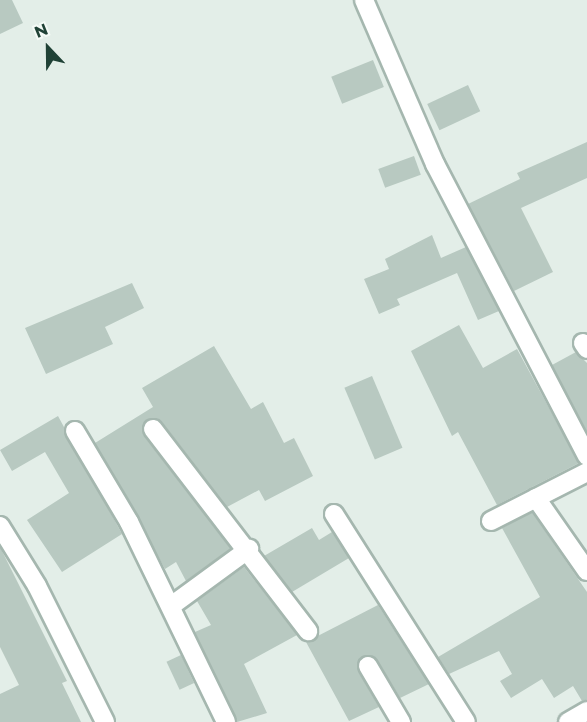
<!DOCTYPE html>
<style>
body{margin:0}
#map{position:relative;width:587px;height:722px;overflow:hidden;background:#e3eee8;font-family:Montserrat,sans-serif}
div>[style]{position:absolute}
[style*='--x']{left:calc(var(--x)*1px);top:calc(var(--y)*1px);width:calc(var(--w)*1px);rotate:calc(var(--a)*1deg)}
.building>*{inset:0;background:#b8c9c1;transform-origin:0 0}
.roads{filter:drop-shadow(2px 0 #a5b7af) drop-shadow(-2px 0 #a5b7af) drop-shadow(0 2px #a5b7af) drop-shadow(0 -2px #a5b7af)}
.minor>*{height:18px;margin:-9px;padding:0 9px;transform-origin:9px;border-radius:9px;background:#fff}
.tertiary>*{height:18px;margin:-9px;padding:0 9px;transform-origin:9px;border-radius:9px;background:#fff}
span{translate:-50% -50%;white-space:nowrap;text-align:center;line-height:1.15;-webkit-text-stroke:4.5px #f4faf6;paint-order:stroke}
.north{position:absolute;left:18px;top:18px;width:60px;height:60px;-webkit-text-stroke:4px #f4faf6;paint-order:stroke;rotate:338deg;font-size:16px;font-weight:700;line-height:24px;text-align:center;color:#204236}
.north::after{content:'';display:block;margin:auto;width:21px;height:27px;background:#204236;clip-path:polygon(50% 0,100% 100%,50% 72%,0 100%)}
</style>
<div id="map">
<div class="building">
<div style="clip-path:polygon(0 0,12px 0,23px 23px,0 34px)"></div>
<div style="left:373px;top:60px;width:29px;height:45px;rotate:68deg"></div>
<div style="left:468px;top:85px;width:29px;height:45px;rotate:65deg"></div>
<div style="clip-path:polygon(587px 142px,587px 178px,521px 208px,553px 272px,514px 291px,468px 204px,520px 179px,517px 173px)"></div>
<div style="left:414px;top:156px;width:20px;height:38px;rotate:70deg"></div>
<div style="clip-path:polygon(432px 235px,441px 258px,466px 247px,499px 311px,478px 320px,457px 273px,397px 299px,400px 305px,379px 314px,364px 279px,389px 269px,385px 259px)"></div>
<div style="clip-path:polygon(132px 283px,144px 308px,105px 327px,113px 344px,46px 374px,25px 328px)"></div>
<div style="clip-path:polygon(459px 325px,483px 368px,517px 349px,579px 463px,497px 505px,458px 432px,452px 436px,411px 351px)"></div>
<div style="clip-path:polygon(214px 346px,251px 409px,263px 402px,284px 443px,294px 438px,313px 476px,265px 501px,259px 490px,227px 507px,162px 422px,146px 420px,144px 436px,231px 549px,186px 581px,176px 562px,165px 569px,95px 443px,153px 407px,142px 388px)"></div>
<div style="clip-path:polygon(576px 352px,587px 363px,587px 432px,552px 365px)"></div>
<div style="left:372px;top:376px;width:78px;height:30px;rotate:67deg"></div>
<div style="clip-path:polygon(58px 416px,122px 534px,62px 572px,27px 520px,69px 493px,45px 452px,12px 471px,0 450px)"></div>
<div style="clip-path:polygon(532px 512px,587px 592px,587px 700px,582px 701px,573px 686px,554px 698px,542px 679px,511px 698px,500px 681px,512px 674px,499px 651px,449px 674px,438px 657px,540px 597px,502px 528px)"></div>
<div style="clip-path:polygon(312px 528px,319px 540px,332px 532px,349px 558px,292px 592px,264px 556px)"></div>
<div style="clip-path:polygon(0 547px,67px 681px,62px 683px,81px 722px,0 722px,0 694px,19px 685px,0 647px)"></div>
<div style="clip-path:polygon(244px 567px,297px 635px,244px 664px,267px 713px,237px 722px,195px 632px,211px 625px,197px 601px)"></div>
<div style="clip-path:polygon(378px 605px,429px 684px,400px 698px,377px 660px,363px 656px,358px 671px,379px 707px,349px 721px,306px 642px)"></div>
<div style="left:181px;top:655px;width:31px;height:16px;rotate:65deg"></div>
</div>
<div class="roads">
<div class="minor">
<div style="--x:364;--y:0;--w:179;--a:66.6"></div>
<div style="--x:435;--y:164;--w:329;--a:62.5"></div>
<div style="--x:583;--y:343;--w:7;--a:56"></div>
<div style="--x:153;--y:429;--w:255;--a:52.5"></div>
<div style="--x:75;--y:431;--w:106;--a:59.3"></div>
<div style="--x:129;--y:522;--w:222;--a:64.1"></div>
<div style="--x:536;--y:498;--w:89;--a:55.1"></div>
<div style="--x:334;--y:514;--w:246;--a:57.6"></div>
<div style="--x:491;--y:521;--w:108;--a:-27"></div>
<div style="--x:0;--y:526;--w:70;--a:58.3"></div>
<div style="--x:37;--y:586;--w:152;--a:63.4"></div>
<div style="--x:171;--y:606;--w:97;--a:-36.2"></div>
<div style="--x:368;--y:666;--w:65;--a:59.5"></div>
</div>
<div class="tertiary">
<div style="--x:568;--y:722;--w:22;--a:-30"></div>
</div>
</div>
<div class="north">N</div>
</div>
